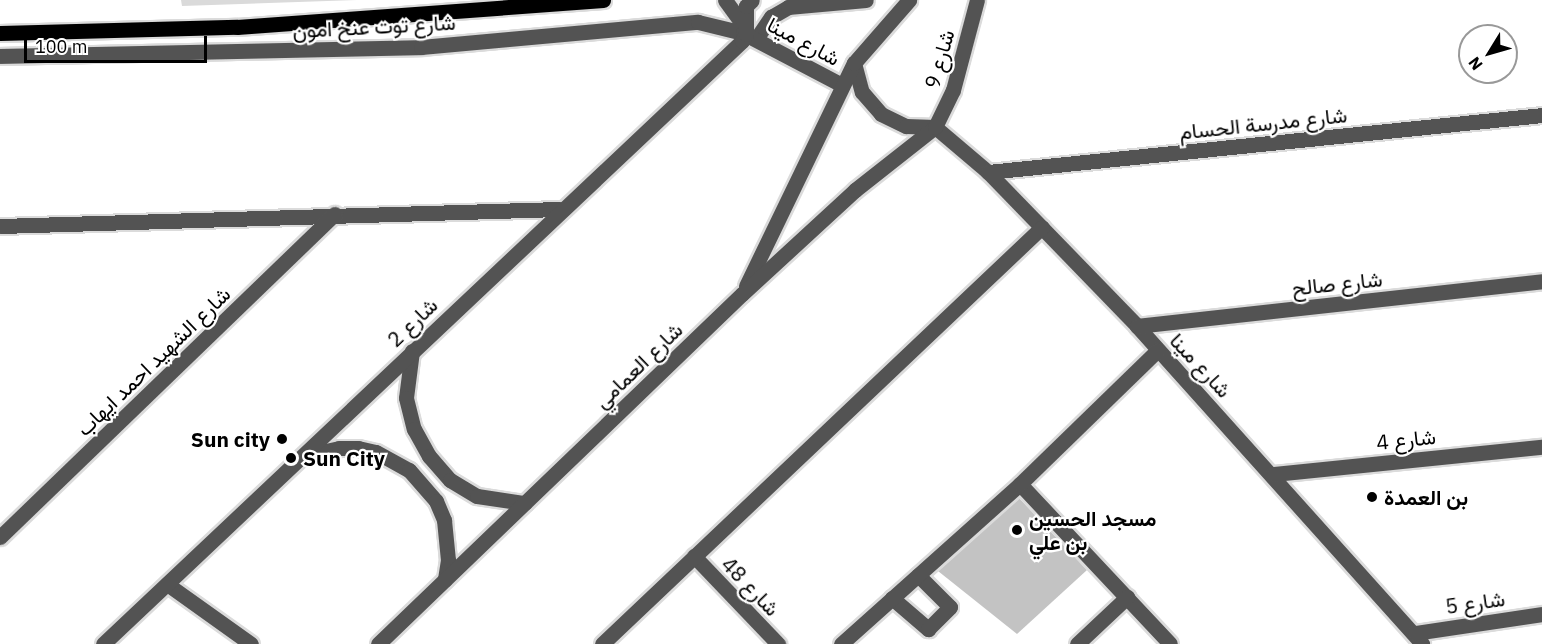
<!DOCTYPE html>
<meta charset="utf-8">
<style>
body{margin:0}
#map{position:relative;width:1542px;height:644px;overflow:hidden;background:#fff;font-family:"IBM Plex Sans",Vazirmatn,sans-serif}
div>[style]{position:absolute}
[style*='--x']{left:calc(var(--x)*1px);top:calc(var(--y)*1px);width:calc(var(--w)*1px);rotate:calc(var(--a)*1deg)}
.green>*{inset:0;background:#dadada}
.building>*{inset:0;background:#c3c3c3}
.roads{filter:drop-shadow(2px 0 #dbdbdb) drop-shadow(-2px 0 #dbdbdb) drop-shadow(0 2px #dbdbdb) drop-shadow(0 -2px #dbdbdb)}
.minor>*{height:15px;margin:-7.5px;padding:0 7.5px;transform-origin:7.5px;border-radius:7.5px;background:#535353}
.major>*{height:15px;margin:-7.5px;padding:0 7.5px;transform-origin:7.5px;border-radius:7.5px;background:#000}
.dots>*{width:16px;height:16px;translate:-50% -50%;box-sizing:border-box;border:3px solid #fff;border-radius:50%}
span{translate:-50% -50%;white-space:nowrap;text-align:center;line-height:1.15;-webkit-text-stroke:4.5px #fff;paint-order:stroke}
.street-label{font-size:21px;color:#000}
.poi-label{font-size:21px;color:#000;font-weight:700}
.right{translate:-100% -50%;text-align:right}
.left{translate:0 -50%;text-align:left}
.north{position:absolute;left:1458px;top:24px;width:60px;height:60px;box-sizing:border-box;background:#fff;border:2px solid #999;border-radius:50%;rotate:233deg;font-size:16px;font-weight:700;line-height:24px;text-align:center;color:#000}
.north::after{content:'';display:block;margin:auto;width:21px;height:27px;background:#000;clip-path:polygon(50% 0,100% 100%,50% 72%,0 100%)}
.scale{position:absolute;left:24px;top:36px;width:183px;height:27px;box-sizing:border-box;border:3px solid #000;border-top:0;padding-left:8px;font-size:18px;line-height:21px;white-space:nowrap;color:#000;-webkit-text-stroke:4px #fff;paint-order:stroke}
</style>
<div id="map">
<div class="green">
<div style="clip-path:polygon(181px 0,357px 0,182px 6px)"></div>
</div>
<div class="building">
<div style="clip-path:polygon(1019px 498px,1087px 570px,1017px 634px,938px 571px)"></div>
</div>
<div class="roads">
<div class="minor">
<div style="--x:725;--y:0;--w:36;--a:54"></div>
<div style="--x:756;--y:39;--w:27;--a:-56"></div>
<div style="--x:771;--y:17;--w:20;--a:-30"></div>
<div style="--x:788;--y:7;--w:78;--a:-5.1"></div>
<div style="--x:0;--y:56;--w:421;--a:-1.2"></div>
<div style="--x:421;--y:47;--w:278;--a:-5.2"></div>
<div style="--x:698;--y:22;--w:46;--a:13.7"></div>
<div style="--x:743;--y:33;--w:112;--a:27.7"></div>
<div style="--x:854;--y:63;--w:30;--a:75"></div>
<div style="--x:862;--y:92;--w:29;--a:49"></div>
<div style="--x:881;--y:114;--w:28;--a:26"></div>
<div style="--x:906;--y:126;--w:29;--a:2"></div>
<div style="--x:935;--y:127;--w:70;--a:40.3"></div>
<div style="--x:988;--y:172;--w:214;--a:45.9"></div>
<div style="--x:1137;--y:326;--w:427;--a:48.1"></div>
<div style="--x:988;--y:172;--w:557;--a:-5.87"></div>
<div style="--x:0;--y:226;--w:560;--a:-1.74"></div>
<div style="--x:746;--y:286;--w:248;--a:-64.2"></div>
<div style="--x:854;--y:63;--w:84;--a:-48.9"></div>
<div style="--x:1137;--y:326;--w:407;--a:-6.3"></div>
<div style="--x:412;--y:351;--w:47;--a:97.3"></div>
<div style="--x:406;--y:398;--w:32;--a:76"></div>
<div style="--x:414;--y:429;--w:31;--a:61"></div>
<div style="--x:429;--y:456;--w:32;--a:49"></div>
<div style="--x:450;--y:480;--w:31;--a:31"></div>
<div style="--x:477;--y:496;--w:48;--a:8.5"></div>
<div style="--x:307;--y:455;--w:33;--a:-12"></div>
<div style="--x:339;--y:448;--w:19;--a:0"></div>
<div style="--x:358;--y:448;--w:18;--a:13"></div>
<div style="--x:376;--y:452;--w:38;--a:29"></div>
<div style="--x:409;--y:470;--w:41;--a:48.9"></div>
<div style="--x:436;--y:501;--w:21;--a:67"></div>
<div style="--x:444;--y:520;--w:40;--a:84.3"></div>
<div style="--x:448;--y:560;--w:20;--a:99"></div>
<div style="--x:1274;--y:474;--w:269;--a:-5.8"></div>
<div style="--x:1020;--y:484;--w:219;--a:46.8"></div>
<div style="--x:0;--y:537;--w:465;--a:-44"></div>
<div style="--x:694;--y:556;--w:122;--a:46.3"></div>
<div style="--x:167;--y:584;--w:103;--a:35.5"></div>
<div style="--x:892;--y:598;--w:48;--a:40.7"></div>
<div style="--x:928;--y:629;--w:31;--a:-45"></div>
<div style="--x:950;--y:607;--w:45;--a:-135"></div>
<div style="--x:1415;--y:633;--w:128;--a:-8.5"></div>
<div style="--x:103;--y:644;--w:879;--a:-43.34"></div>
<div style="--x:742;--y:41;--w:8;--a:-60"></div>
<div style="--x:746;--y:34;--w:28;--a:-90"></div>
<div style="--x:746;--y:6;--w:8;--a:-45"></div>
<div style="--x:378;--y:644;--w:505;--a:-43.88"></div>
<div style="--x:742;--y:294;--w:154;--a:-42.6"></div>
<div style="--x:855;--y:190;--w:102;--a:-38.2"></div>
<div style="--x:935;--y:127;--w:41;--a:-64.1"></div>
<div style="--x:953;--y:90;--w:93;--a:-75.1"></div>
<div style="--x:602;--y:644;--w:606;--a:-43.46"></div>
<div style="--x:841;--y:644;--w:240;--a:-41.8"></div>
<div style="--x:1020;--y:484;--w:192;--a:-44.2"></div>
<div style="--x:1077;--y:644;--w:69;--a:-43.2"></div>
</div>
<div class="major">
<div style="--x:0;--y:33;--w:237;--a:-1.5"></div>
<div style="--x:237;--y:27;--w:367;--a:-4.2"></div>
</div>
</div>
<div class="dots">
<div style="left:282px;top:439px;background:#000"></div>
<div style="left:291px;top:458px;background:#000"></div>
<div style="left:1372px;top:497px;background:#000"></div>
<div style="left:1017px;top:530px;background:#000"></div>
</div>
<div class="street-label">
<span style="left:374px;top:26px;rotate:-3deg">شارع توت عنخ امون</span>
<span style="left:804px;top:41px;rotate:28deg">شارع مينا</span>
<span style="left:939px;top:59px;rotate:-74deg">شارع 9</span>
<span style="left:1263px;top:123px;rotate:-6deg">شارع مدرسة الحسام</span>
<span style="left:1337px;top:283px;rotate:-6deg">شارع صالح</span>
<span style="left:412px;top:322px;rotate:-44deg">شارع 2</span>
<span style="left:153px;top:361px;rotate:-44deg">شارع الشهيد احمد ايهاب</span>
<span style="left:638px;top:365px;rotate:-44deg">شارع العمامي</span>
<span style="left:1201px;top:365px;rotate:47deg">شارع مينا</span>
<span style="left:1406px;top:439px;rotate:-6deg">شارع 4</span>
<span style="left:751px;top:586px;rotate:46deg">شارع 48</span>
<span style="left:1475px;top:602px;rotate:-8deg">شارع 5</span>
</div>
<div class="poi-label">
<span class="right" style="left:270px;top:439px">Sun city</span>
<span class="left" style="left:303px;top:458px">Sun City</span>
<span class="left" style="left:1384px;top:497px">بن العمدة</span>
<span class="left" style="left:1029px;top:530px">مسجد الحسين<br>بن علي</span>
</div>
<div class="north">N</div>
<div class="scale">100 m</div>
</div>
